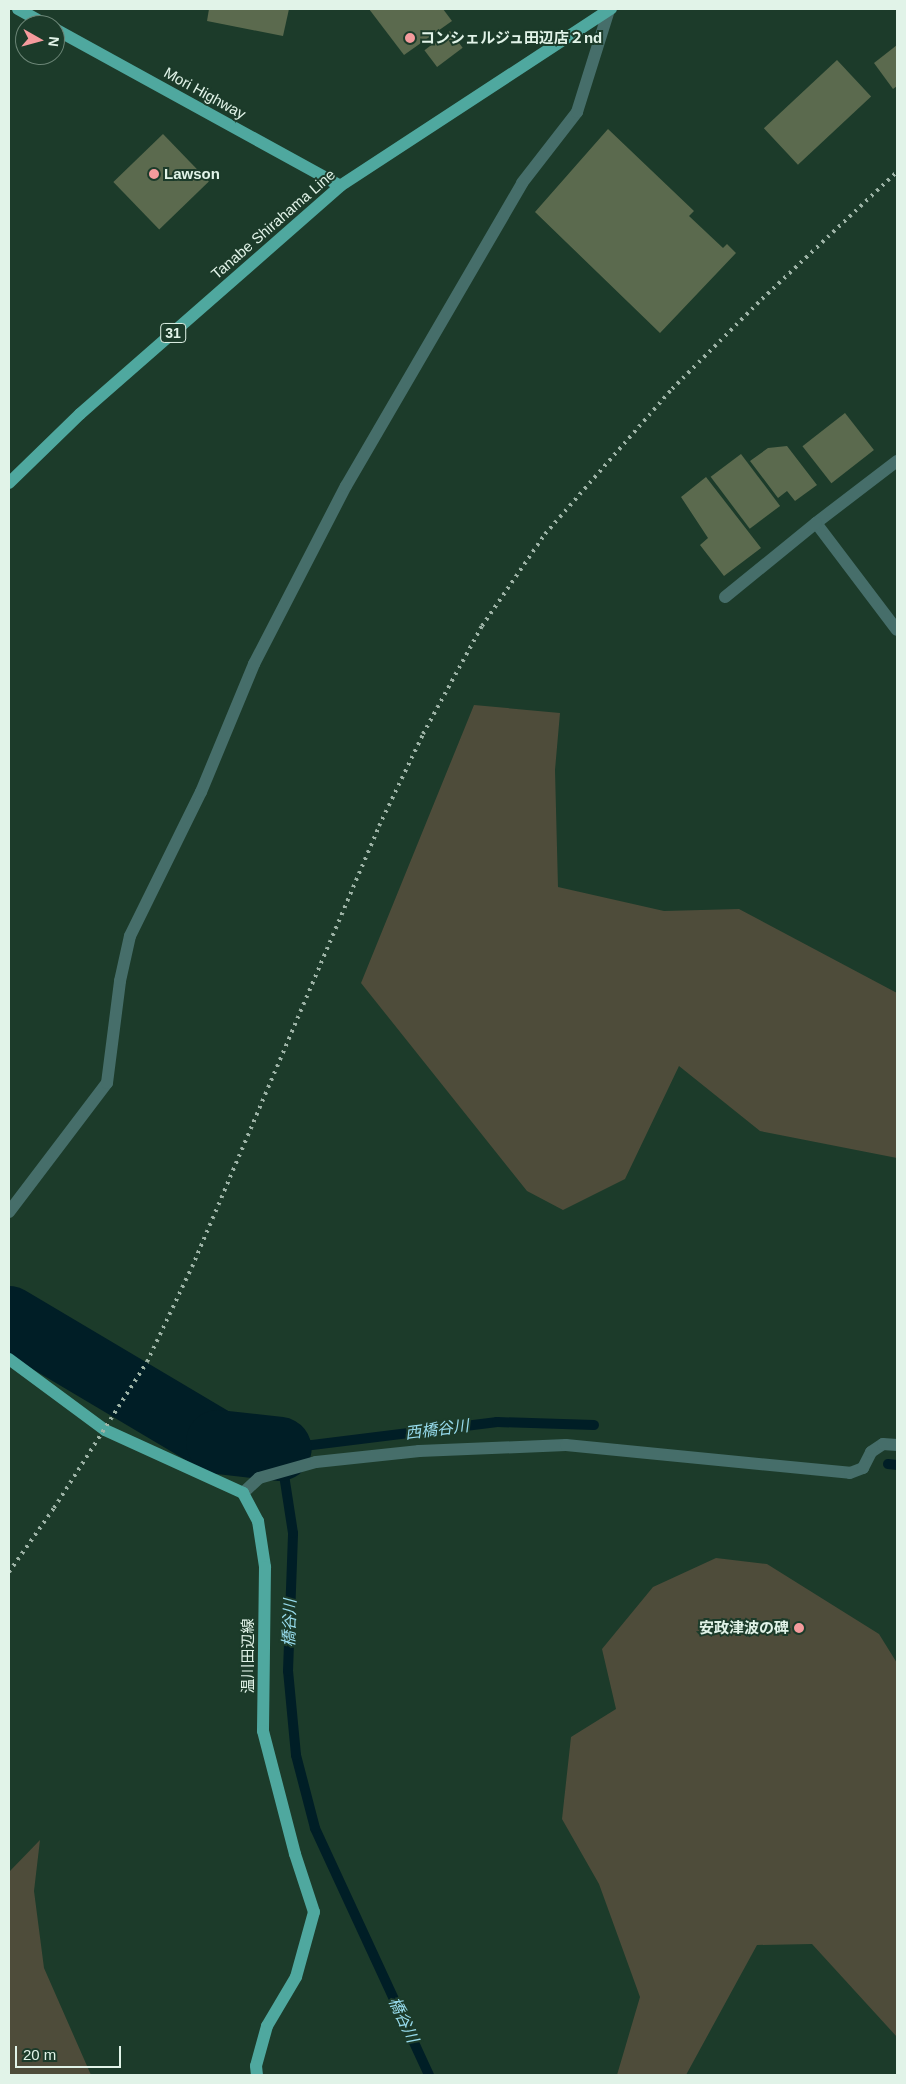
<!DOCTYPE html>
<meta charset="utf-8">
<style>
body{margin:0}
#map{position:relative;width:906px;height:2084px;overflow:hidden;background:#1c3b2a;font-family:Arial,"Noto Sans JP",sans-serif}
div>[style]{position:absolute}
[style*='--x']{left:calc(var(--x)*1px);top:calc(var(--y)*1px);width:calc(var(--w)*1px);rotate:calc(var(--a)*1deg)}
.green>*{inset:0;background:#4e4c3a}
.stream>*{height:10px;margin:-5px;padding:0 5px;transform-origin:5px;border-radius:5px;background:#001e26}
.river>*{height:64px;margin:-32px;padding:0 32px;transform-origin:32px;border-radius:32px;background:#001e26}
.building>*{inset:0;background:#5b6a4e;transform-origin:0 0}
.minor>*{height:12px;margin:-6px;padding:0 6px;transform-origin:6px;border-radius:6px;background:#466e6a}
.major>*{height:12px;margin:-6px;padding:0 6px;transform-origin:6px;border-radius:6px;background:#4fa89f}
.rail>*{height:4px;margin-top:-2px;transform-origin:0;background:repeating-linear-gradient(90deg,#9db3a6 0 2.5px,transparent 0 7.5px)}
.dots>*{width:14px;height:14px;translate:-50% -50%;box-sizing:border-box;border:2px solid #1c3b2a;border-radius:50%}
span{translate:-50% -50%;white-space:nowrap;text-align:center;line-height:1.15;-webkit-text-stroke:4px #1c3b2a;paint-order:stroke}
.shield-label span{padding:1px 4px;background:#1c3b2a;border:1px solid;border-radius:4px;-webkit-text-stroke-width:0}
.shield-label{font-size:14px;color:#e1f3e8;font-weight:700}
.poi-label{font-size:15px;color:#e1f3e8;font-weight:700}
.left{translate:0 -50%;text-align:left}
.right{translate:-100% -50%;text-align:right}
.street-label{font-size:15px;color:#e1f3e8}
.water-label{font-size:16px;color:#97dbec;font-style:italic}
.frame{position:absolute;inset:0;border:10px solid #e1f3e8;pointer-events:none}
.north{position:absolute;left:15px;top:15px;width:50px;height:50px;box-sizing:border-box;background:#1c3b2a;border:1px solid #6b8576;border-radius:50%;rotate:97deg;font-size:14px;font-weight:700;line-height:20px;text-align:center;color:#e1f3e8}
.north::after{content:'';display:block;margin:auto;width:18px;height:22px;background:#f59b9d;clip-path:polygon(50% 0,100% 100%,50% 72%,0 100%)}
.scale{position:absolute;left:15px;top:2046px;width:106px;height:22px;box-sizing:border-box;border:2px solid #e1f3e8;border-top:0;padding-left:6px;font-size:15px;line-height:18px;white-space:nowrap;color:#e1f3e8;-webkit-text-stroke:4px #1c3b2a;paint-order:stroke}
</style>
<div id="map">
<div class="green">
<div style="clip-path:polygon(474px 705px,560px 713px,555px 770px,558px 887px,664px 911px,739px 909px,897px 993px,897px 1158px,760px 1131px,679px 1066px,625px 1179px,563px 1210px,527px 1191px,361px 983px)"></div>
<div style="clip-path:polygon(716px 1558px,767px 1564px,879px 1634px,897px 1663px,897px 2037px,812px 1944px,757px 1945px,686px 2075px,617px 2075px,640px 1997px,599px 1884px,562px 1819px,571px 1737px,616px 1709px,602px 1649px,653px 1587px)"></div>
<div style="clip-path:polygon(40px 1840px,34px 1891px,44px 1968px,91px 2075px,9px 2075px,9px 1872px)"></div>
</div>
<div class="stream">
<div style="--x:888;--y:1464;--w:9;--a:6"></div>
<div style="--x:429;--y:2075;--w:272;--a:-114.8"></div>
<div style="--x:315;--y:1828;--w:75;--a:-104.6"></div>
<div style="--x:296;--y:1755;--w:84;--a:-95.4"></div>
<div style="--x:288;--y:1671;--w:138;--a:-87.9"></div>
<div style="--x:293;--y:1533;--w:85;--a:-98.8"></div>
<div style="--x:280;--y:1449;--w:219;--a:-7.1"></div>
<div style="--x:497;--y:1422;--w:97;--a:1.8"></div>
</div>
<div class="river">
<div style="--x:9;--y:1318;--w:243;--a:30.7"></div>
<div style="--x:218;--y:1442;--w:62;--a:6.4"></div>
</div>
<div class="building">
<div style="clip-path:polygon(209px 9px,289px 9px,283px 36px,207px 21px)"></div>
<div style="clip-path:polygon(369px 9px,443px 9px,452px 21px,404px 55px)"></div>
<div style="left:450px;top:31px;width:21px;height:32px;rotate:53deg"></div>
<div style="clip-path:polygon(897px 45px,897px 86px,893px 89px,874px 63px)"></div>
<div style="left:837px;top:60px;width:50px;height:100px;rotate:47deg"></div>
<div style="clip-path:polygon(608px 129px,694px 211px,689px 216px,723px 248px,727px 244px,736px 253px,660px 333px,535px 212px)"></div>
<div style="left:163px;top:134px;width:66px;height:69px;rotate:46deg"></div>
<div style="left:845px;top:413px;width:47px;height:54px;rotate:52deg"></div>
<div style="clip-path:polygon(787px 446px,817px 485px,795px 501px,787px 491px,778px 498px,750px 461px,768px 448px)"></div>
<div style="left:741px;top:454px;width:65px;height:38px;rotate:53deg"></div>
<div style="clip-path:polygon(706px 477px,761px 548px,724px 576px,700px 545px,708px 538px,681px 497px)"></div>
</div>
<div class="minor">
<div style="--x:897;--y:461;--w:102;--a:142.6"></div>
<div style="--x:816;--y:523;--w:134;--a:52.9"></div>
<div style="--x:725;--y:597;--w:117;--a:-39.1"></div>
<div style="--x:9;--y:1212;--w:162;--a:-52.8"></div>
<div style="--x:107;--y:1083;--w:103;--a:-82.7"></div>
<div style="--x:120;--y:981;--w:46;--a:-77.5"></div>
<div style="--x:130;--y:936;--w:161;--a:-63.8"></div>
<div style="--x:201;--y:792;--w:139;--a:-67.5"></div>
<div style="--x:254;--y:664;--w:200;--a:-62.7"></div>
<div style="--x:346;--y:486;--w:350;--a:-59.8"></div>
<div style="--x:522;--y:183;--w:90;--a:-52.2"></div>
<div style="--x:577;--y:112;--w:107;--a:-72.6"></div>
<div style="--x:243;--y:1493;--w:22;--a:-43"></div>
<div style="--x:259;--y:1478;--w:59;--a:-15.7"></div>
<div style="--x:316;--y:1462;--w:104;--a:-6.1"></div>
<div style="--x:419;--y:1451;--w:147;--a:-2.3"></div>
<div style="--x:566;--y:1445;--w:285;--a:5.6"></div>
<div style="--x:850;--y:1473;--w:14;--a:-21"></div>
<div style="--x:863;--y:1468;--w:18;--a:-63"></div>
<div style="--x:871;--y:1452;--w:14;--a:-34"></div>
<div style="--x:883;--y:1444;--w:14;--a:4"></div>
</div>
<div class="major">
<div style="--x:18;--y:9;--w:33;--a:29"></div>
<div style="--x:55;--y:29;--w:325;--a:28.8"></div>
<div style="--x:9;--y:483;--w:99;--a:-44.2"></div>
<div style="--x:80;--y:414;--w:346;--a:-41.2"></div>
<div style="--x:340;--y:186;--w:324;--a:-33.2"></div>
<div style="--x:9;--y:1359;--w:119;--a:36.5"></div>
<div style="--x:105;--y:1430;--w:152;--a:24.5"></div>
<div style="--x:243;--y:1493;--w:32;--a:62"></div>
<div style="--x:258;--y:1521;--w:47;--a:81.3"></div>
<div style="--x:265;--y:1567;--w:164;--a:90.7"></div>
<div style="--x:263;--y:1731;--w:127;--a:75.4"></div>
<div style="--x:295;--y:1854;--w:61;--a:71.9"></div>
<div style="--x:314;--y:1912;--w:67;--a:105.5"></div>
<div style="--x:296;--y:1977;--w:57;--a:120.6"></div>
<div style="--x:267;--y:2026;--w:41;--a:105.4"></div>
<div style="--x:256;--y:2066;--w:9;--a:84"></div>
</div>
<div class="rail">
<div style="--x:9;--y:1572;--w:78;--a:-54.9"></div>
<div style="--x:54;--y:1508;--w:173;--a:-57.5"></div>
<div style="--x:147;--y:1362;--w:105;--a:-64.7"></div>
<div style="--x:192;--y:1267;--w:479;--a:-67"></div>
<div style="--x:379;--y:826;--w:102;--a:-64.4"></div>
<div style="--x:423;--y:734;--w:123;--a:-61.4"></div>
<div style="--x:482;--y:626;--w:112;--a:-55.6"></div>
<div style="--x:545;--y:534;--w:193;--a:-48.8"></div>
<div style="--x:672;--y:389;--w:127;--a:-45"></div>
<div style="--x:762;--y:299;--w:185;--a:-43.3"></div>
</div>
<div class="dots">
<div style="left:410px;top:38px;background:#f59b9d"></div>
<div style="left:154px;top:174px;background:#f59b9d"></div>
<div style="left:799px;top:1628px;background:#f59b9d"></div>
</div>
<div class="shield-label">
<span style="left:173px;top:333px">31</span>
</div>
<div class="poi-label">
<span class="left" style="left:420px;top:38px">コンシェルジュ田辺店２nd</span>
<span class="left" style="left:164px;top:174px">Lawson</span>
<span class="right" style="left:789px;top:1628px">安政津波の碑</span>
</div>
<div class="street-label">
<span style="left:205px;top:93px;rotate:29deg">Mori Highway</span>
<span style="left:273px;top:224px;rotate:-41deg">Tanabe Shirahama Line</span>
<span style="left:248px;top:1656px;rotate:-90deg">温川田辺線</span>
</div>
<div class="water-label">
<span style="left:437px;top:1430px;rotate:-7deg">西橋谷川</span>
<span style="left:290px;top:1623px;rotate:-88deg">橋谷川</span>
<span style="left:403px;top:2020px;rotate:65deg">橋谷川</span>
</div>
<div class="frame"></div>
<div class="north">N</div>
<div class="scale">20 m</div>
</div>
